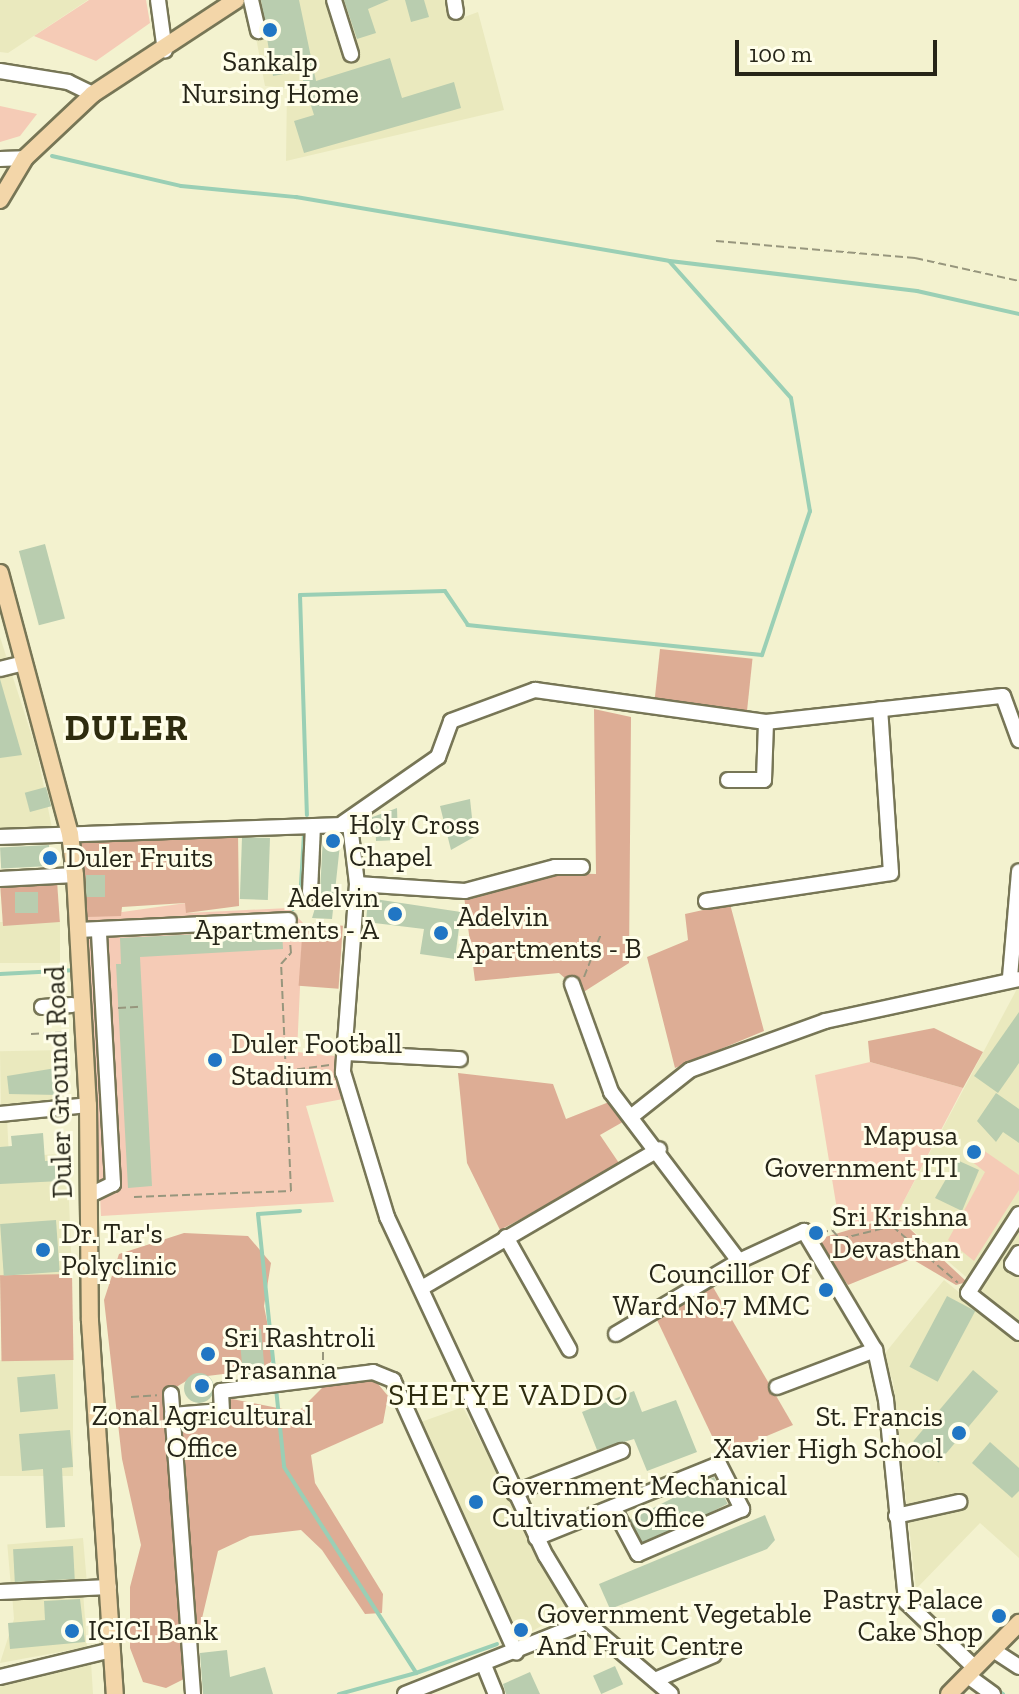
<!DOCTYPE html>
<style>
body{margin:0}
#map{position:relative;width:1019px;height:1694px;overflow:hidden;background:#f3f2cf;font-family:"Zilla Slab",serif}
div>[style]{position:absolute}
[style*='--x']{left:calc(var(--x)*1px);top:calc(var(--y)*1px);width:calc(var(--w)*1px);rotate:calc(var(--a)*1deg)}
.built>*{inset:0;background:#eae9be;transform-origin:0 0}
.green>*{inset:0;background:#f5cbb6}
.forest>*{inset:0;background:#ddad95;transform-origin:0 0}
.stream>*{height:4px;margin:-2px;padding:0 2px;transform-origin:2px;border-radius:2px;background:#9acfb5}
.building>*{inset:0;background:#b9cdaf;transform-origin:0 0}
.round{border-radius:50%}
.path>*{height:2px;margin-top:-1px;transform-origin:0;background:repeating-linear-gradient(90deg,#97967d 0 8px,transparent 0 12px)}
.roads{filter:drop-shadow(2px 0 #777656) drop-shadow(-2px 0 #777656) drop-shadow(0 2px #777656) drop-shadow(0 -2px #777656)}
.minor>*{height:14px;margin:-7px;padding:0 7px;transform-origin:7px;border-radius:7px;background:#fff}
.major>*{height:16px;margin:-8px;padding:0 8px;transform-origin:8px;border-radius:8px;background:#f3d6a9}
.dots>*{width:22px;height:22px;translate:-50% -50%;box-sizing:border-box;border:4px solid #fffee9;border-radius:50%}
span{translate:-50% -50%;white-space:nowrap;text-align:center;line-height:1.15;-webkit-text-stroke:6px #fffee9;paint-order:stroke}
.poi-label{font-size:28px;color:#262518}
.left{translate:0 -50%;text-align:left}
.right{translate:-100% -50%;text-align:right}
.street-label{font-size:28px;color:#262518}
.neighbourhood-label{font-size:30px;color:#2e2c0f;letter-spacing:2px}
.district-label{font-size:36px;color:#2e2c0f;font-weight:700;letter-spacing:2px}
.scale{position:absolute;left:735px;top:40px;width:202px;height:36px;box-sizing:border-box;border:4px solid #262518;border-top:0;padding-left:10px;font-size:24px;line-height:28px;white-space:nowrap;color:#262518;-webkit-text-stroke:6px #fffee9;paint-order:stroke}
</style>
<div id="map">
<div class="built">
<div style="clip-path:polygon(0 0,88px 0,8px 53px,0 52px)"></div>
<div style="clip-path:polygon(249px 0,447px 0,451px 22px,478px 12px,504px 110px,286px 161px,287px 88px,265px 86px)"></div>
<div style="clip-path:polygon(0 637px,37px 752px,52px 828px,0 830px)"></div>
<div style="left:60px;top:922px;width:41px;height:60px;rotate:90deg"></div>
<div style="clip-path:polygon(1019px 985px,1019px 1323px,896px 1216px)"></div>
<div style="left:65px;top:1050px;width:53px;height:65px;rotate:89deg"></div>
<div style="clip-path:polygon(7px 1118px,9px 1158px,67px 1153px,72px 1274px,0 1277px,0 1119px)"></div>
<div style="clip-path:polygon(944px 1280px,1019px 1341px,1019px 1558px,980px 1523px,916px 1589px,893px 1381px,882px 1357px)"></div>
<div style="left:0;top:1360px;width:73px;height:116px"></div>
<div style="clip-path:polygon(463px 1407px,568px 1611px,504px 1647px,407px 1427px)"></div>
<div style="left:83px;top:1538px;width:42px;height:76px;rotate:85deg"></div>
<div style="clip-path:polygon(83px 1591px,87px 1647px,0 1663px,14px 1619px,12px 1594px)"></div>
<div style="clip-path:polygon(91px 1662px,93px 1694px,0 1694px,0 1685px)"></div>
</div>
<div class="green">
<div style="clip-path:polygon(89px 0,146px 0,150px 23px,96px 61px,34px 36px)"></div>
<div style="clip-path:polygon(0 106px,37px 114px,20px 136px,0 142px)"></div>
<div style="clip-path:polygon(186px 903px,187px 913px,289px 908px,303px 923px,297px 1052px,335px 1056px,343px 1099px,306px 1106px,334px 1202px,101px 1216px,87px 917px)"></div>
<div style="clip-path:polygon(870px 1062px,963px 1088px,896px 1216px,840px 1228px,815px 1075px)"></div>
<div style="clip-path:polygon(973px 1143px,1019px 1175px,1019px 1190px,974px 1261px,948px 1240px,985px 1172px,965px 1156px)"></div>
</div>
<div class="forest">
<div style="left:660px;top:649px;width:93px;height:53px;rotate:6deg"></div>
<div style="clip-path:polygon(594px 709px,631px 717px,629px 963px,582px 993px,559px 973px,475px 981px,464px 896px,558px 873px,596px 874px)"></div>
<div style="clip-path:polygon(238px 833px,239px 906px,186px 913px,185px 903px,122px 907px,121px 916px,87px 917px,79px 838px)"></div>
<div style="left:57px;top:881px;width:41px;height:57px;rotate:86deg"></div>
<div style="clip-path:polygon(730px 904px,764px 1031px,675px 1068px,647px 957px,688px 940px,685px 914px)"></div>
<div style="left:303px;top:923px;width:40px;height:63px;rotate:4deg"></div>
<div style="clip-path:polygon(934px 1028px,983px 1052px,963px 1088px,870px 1062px,868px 1041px)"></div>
<div style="clip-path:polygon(458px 1073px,553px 1084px,566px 1119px,609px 1102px,628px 1119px,600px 1135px,621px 1166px,500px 1230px,467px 1163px)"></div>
<div style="clip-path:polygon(896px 1216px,967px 1282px,956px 1285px,912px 1259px,848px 1285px,815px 1240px)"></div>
<div style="clip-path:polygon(184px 1233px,248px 1236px,271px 1263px,264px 1306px,274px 1358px,265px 1369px,191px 1378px,165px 1394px,169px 1411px,209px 1408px,232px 1399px,298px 1412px,327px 1383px,374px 1379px,388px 1396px,383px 1423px,311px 1455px,315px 1483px,383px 1594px,382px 1613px,365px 1614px,322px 1550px,301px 1530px,250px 1536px,218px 1551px,188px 1677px,166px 1688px,143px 1682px,130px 1648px,130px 1587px,141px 1545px,122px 1459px,104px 1300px,119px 1254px)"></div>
<div style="left:72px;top:1274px;width:86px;height:72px;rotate:89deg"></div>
<div style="clip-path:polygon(713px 1287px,793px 1425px,721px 1455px,657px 1320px)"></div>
</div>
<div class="stream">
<div style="--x:52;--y:156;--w:132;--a:13.1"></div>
<div style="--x:181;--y:186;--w:116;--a:5.5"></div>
<div style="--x:296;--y:197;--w:378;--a:9.7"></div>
<div style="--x:669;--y:261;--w:183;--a:48.3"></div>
<div style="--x:791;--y:398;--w:115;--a:80.5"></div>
<div style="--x:810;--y:511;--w:152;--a:108.4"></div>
<div style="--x:762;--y:655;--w:296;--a:-174.2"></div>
<div style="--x:468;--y:625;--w:41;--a:-124.1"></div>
<div style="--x:445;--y:591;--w:145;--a:178.4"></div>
<div style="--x:300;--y:595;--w:220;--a:88.2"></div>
<div style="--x:670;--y:261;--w:249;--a:6.9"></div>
<div style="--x:917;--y:291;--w:105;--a:12.7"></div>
<div style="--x:293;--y:909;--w:11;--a:-49"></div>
<div style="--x:300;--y:901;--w:67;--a:-86.6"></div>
<div style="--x:0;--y:974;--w:77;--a:-3"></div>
<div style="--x:300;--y:1211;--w:42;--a:175.9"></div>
<div style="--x:258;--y:1214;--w:254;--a:84.1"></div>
<div style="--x:284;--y:1467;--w:245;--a:57.3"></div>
<div style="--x:416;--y:1673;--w:80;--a:164.7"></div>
<div style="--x:416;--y:1673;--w:86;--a:-19.7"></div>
<div style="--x:995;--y:1688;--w:10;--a:37"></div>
</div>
<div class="building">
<div style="clip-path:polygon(261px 0,299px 0,316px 81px,390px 58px,402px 98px,454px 82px,461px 108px,304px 153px,294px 121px,314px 115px,300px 71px,273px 76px)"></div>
<div style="clip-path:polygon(344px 0,389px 0,368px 9px,376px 33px,357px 39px)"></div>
<div style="clip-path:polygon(405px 0,424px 0,429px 17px,411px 22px)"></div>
<div style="left:45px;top:544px;width:77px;height:27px;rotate:75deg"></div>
<div style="clip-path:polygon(0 679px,22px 755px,0 758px)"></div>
<div style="left:46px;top:787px;width:20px;height:22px;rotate:75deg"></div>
<div style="clip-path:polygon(470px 799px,474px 837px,451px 850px,440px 806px)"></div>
<div style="clip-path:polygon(397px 808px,398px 840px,376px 841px,375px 820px,367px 819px)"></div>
<div style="clip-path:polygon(341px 835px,332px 919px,312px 918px,320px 892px,323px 836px)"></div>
<div style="left:270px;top:838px;width:62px;height:28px;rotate:92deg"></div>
<div style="left:49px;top:845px;width:21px;height:49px;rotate:87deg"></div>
<div style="left:86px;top:875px;width:19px;height:22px"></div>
<div style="left:15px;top:892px;width:23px;height:21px"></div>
<div style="clip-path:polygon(368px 898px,461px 912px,455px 959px,420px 954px,424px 929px,366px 922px)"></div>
<div style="clip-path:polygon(282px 930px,283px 949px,140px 957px,152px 1186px,128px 1188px,116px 964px,121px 964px,120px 938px)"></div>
<div style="clip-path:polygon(1019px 1012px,1019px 1063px,998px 1093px,974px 1076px)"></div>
<div style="clip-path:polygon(56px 1068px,58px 1095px,9px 1094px,7px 1076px)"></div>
<div style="clip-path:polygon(996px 1093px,1019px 1109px,1019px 1143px,1003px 1132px,996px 1142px,977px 1121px)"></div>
<div style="clip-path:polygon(43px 1133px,45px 1161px,59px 1160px,61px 1181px,0 1184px,0 1147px,12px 1146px,11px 1136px)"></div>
<div style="clip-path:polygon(957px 1160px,979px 1170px,962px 1211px,935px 1198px)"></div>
<div style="left:56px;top:1220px;width:52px;height:56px;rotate:86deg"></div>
<div style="left:947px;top:1296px;width:32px;height:80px;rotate:28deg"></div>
<div style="left:261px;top:1329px;width:46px;height:22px;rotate:85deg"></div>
<div style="left:973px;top:1370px;width:33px;height:93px;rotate:40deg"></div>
<div class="round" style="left:184px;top:1373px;width:30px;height:30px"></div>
<div style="left:55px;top:1374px;width:35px;height:38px;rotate:85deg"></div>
<div style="clip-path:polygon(634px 1391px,642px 1412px,676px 1400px,697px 1452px,647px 1471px,634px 1439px,597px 1450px,582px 1412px)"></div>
<div style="clip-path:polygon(70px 1430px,73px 1467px,62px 1468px,65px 1527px,46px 1528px,43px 1469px,22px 1471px,19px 1434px)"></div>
<div style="clip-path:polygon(990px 1442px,1019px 1468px,1019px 1491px,1012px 1498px,972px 1463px)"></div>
<div style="left:714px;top:1477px;width:30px;height:94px;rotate:63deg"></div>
<div style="clip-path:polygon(765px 1515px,775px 1540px,767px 1549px,610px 1609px,599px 1584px)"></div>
<div style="left:73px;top:1546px;width:33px;height:60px;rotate:87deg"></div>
<div style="clip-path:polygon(80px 1599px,85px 1642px,10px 1649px,8px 1623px,45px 1620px,44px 1601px)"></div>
<div style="clip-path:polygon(227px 1650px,230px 1677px,265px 1667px,273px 1694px,203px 1694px,200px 1653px)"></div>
<div style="left:615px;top:1666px;width:20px;height:24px;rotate:66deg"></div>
<div style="clip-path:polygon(530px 1672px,540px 1694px,506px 1694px,503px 1684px)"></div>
</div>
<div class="path">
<div style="--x:716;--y:241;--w:200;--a:4.9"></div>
<div style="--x:915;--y:258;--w:107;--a:12.5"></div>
<div style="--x:584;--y:977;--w:46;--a:-68.4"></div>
<div style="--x:118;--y:1008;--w:22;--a:-3"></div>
<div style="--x:31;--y:1034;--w:37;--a:-3"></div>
<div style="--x:285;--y:1071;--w:45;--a:-7.6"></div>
<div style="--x:134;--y:1197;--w:157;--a:-2.2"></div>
<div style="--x:291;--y:1191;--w:227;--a:-92.5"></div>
<div style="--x:281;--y:964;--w:15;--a:-48"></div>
<div style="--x:291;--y:953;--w:21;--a:-95"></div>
<div style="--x:820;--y:1233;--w:12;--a:-14"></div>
<div style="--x:832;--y:1230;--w:12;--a:48"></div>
<div style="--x:840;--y:1239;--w:54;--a:-14"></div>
<div style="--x:892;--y:1226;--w:87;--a:40.8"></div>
<div style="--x:323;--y:1352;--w:13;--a:90"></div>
<div style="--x:131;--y:1397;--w:26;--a:-4"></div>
</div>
<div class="roads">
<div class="minor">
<div style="--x:158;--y:0;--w:51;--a:82.2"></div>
<div style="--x:251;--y:0;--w:32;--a:77"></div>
<div style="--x:334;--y:0;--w:57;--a:72.5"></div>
<div style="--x:454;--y:0;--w:12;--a:81"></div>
<div style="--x:0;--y:71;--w:69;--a:9.2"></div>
<div style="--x:68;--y:82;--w:28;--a:26"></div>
<div style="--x:0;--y:159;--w:25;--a:-2"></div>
<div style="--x:0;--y:669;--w:25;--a:-14"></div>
<div style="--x:728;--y:780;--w:36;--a:0"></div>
<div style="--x:764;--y:780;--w:58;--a:-88"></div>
<div style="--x:343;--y:823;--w:116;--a:-34.8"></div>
<div style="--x:438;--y:757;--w:38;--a:-70"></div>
<div style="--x:451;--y:721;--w:90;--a:-20.3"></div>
<div style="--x:535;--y:690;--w:233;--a:7.9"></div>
<div style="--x:766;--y:722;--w:238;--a:-6.3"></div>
<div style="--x:1003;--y:696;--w:47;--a:70"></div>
<div style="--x:0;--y:837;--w:350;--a:-2"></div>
<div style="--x:350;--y:825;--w:59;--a:83.2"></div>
<div style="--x:357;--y:884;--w:189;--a:94.3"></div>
<div style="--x:343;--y:1072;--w:152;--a:73.1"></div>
<div style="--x:387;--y:1217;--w:374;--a:64.9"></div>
<div style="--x:546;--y:1556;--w:77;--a:58.8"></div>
<div style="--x:586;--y:1622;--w:111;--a:40.3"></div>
<div style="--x:0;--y:879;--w:75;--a:-3.1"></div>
<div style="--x:357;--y:884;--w:108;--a:3.7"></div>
<div style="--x:465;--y:891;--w:93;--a:-14.9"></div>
<div style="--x:555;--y:867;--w:27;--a:0"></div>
<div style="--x:310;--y:892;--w:66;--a:-87.4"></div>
<div style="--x:706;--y:901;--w:187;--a:-8.6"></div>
<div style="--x:891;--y:873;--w:164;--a:-93.8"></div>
<div style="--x:80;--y:930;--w:209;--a:-2.7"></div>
<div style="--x:1010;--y:977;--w:106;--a:-85.1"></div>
<div style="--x:572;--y:984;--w:115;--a:70.1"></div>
<div style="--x:611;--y:1092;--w:212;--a:52.9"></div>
<div style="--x:739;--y:1261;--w:72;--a:-24.8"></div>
<div style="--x:804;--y:1231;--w:139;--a:59.2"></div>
<div style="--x:875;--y:1350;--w:51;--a:77.6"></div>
<div style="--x:886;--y:1400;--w:203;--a:84.3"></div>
<div style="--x:906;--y:1602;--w:95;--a:43.7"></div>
<div style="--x:42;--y:1007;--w:30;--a:-4"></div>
<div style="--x:344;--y:1053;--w:116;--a:3"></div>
<div style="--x:0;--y:1114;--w:88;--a:-5.8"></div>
<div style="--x:632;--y:1116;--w:74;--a:-38.4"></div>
<div style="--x:690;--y:1070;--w:144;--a:-19.9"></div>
<div style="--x:825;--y:1021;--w:198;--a:-12.2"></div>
<div style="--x:88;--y:1196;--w:28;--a:-26"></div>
<div style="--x:113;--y:1184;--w:254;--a:-93.2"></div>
<div style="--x:1019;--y:1214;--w:94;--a:122.8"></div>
<div style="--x:968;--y:1293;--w:65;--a:38.1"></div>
<div style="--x:506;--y:1237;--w:129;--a:60.6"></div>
<div style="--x:1019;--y:1253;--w:13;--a:122"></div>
<div style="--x:1012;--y:1264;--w:8;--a:30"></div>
<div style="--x:425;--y:1286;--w:271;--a:-30.3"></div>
<div style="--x:616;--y:1334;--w:143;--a:-30.7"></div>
<div style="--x:777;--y:1387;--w:105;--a:-20.7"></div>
<div style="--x:171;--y:1394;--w:301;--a:85.8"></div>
<div style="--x:172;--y:1415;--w:50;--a:-4.6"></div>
<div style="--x:222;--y:1411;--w:20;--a:-93"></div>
<div style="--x:221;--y:1391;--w:153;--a:-7.1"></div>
<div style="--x:373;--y:1372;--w:22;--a:22"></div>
<div style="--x:393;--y:1380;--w:299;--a:65.7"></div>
<div style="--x:514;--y:1493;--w:116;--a:-21.3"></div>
<div style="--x:896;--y:1516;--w:65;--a:-12.5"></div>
<div style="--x:536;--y:1538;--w:197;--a:-22"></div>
<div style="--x:719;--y:1464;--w:51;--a:62.9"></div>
<div style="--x:742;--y:1509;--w:113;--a:156.6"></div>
<div style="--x:638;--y:1554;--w:53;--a:-118"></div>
<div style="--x:0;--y:1592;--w:109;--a:-2.6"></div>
<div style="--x:993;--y:1650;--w:31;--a:33"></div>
<div style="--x:484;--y:1665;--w:31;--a:68"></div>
<div style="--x:968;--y:1676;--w:31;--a:36"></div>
<div style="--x:0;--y:1677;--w:115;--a:-13.6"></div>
<div style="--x:655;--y:1680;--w:64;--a:-23"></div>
<div style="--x:405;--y:1694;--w:195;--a:-21.7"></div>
</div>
<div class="major">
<div style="--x:0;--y:200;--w:49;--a:-59.2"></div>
<div style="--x:25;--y:158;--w:93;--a:-43.3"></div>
<div style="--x:93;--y:94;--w:171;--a:-33.3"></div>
<div style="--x:0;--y:573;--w:270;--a:75"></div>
<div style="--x:70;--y:834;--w:41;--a:83"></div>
<div style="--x:75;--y:875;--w:230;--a:86.8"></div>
<div style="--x:88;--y:1105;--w:216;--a:89.5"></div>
<div style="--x:90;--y:1321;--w:374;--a:86.2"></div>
<div style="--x:949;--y:1694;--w:100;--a:-45.4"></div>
</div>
</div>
<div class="dots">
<div style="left:270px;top:30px;background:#2176c4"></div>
<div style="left:333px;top:841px;background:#2176c4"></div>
<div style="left:50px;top:858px;background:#2176c4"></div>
<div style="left:395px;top:914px;background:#2176c4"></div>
<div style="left:441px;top:933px;background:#2176c4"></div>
<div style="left:215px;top:1060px;background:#2176c4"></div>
<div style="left:974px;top:1152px;background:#2176c4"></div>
<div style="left:816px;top:1233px;background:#2176c4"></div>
<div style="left:43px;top:1250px;background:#2176c4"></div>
<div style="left:826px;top:1290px;background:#2176c4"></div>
<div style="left:208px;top:1354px;background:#2176c4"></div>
<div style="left:202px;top:1386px;background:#2176c4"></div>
<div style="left:959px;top:1433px;background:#2176c4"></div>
<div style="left:476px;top:1502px;background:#2176c4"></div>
<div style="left:999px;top:1616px;background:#2176c4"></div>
<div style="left:521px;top:1630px;background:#2176c4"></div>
<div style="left:72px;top:1631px;background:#2176c4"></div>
</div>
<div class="poi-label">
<span style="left:270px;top:78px">Sankalp<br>Nursing Home</span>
<span class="left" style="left:349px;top:841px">Holy Cross<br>Chapel</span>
<span class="left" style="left:66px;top:858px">Duler Fruits</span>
<span class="right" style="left:379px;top:914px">Adelvin<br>Apartments - A</span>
<span class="left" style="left:457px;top:933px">Adelvin<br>Apartments - B</span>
<span class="left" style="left:231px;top:1060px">Duler Football<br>Stadium</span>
<span class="right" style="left:958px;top:1152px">Mapusa<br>Government ITI</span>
<span class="left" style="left:832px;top:1233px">Sri Krishna<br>Devasthan</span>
<span class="left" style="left:61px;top:1250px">Dr. Tar's<br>Polyclinic</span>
<span class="right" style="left:810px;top:1290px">Councillor Of<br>Ward No.7 MMC</span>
<span class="left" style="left:224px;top:1354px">Sri Rashtroli<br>Prasanna</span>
<span style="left:202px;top:1432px">Zonal Agricultural<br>Office</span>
<span class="right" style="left:943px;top:1433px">St. Francis<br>Xavier High School</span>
<span class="left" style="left:492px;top:1502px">Government Mechanical<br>Cultivation Office</span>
<span class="right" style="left:983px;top:1616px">Pastry Palace<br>Cake Shop</span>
<span class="left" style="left:537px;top:1630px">Government Vegetable<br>And Fruit Centre</span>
<span class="left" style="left:88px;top:1631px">ICICI Bank</span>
</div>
<div class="street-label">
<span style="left:59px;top:1082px;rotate:-92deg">Duler Ground Road</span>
</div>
<div class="neighbourhood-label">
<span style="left:509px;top:1395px">SHETYE VADDO</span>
</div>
<div class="district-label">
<span style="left:127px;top:728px">DULER</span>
</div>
<div class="scale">100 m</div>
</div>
